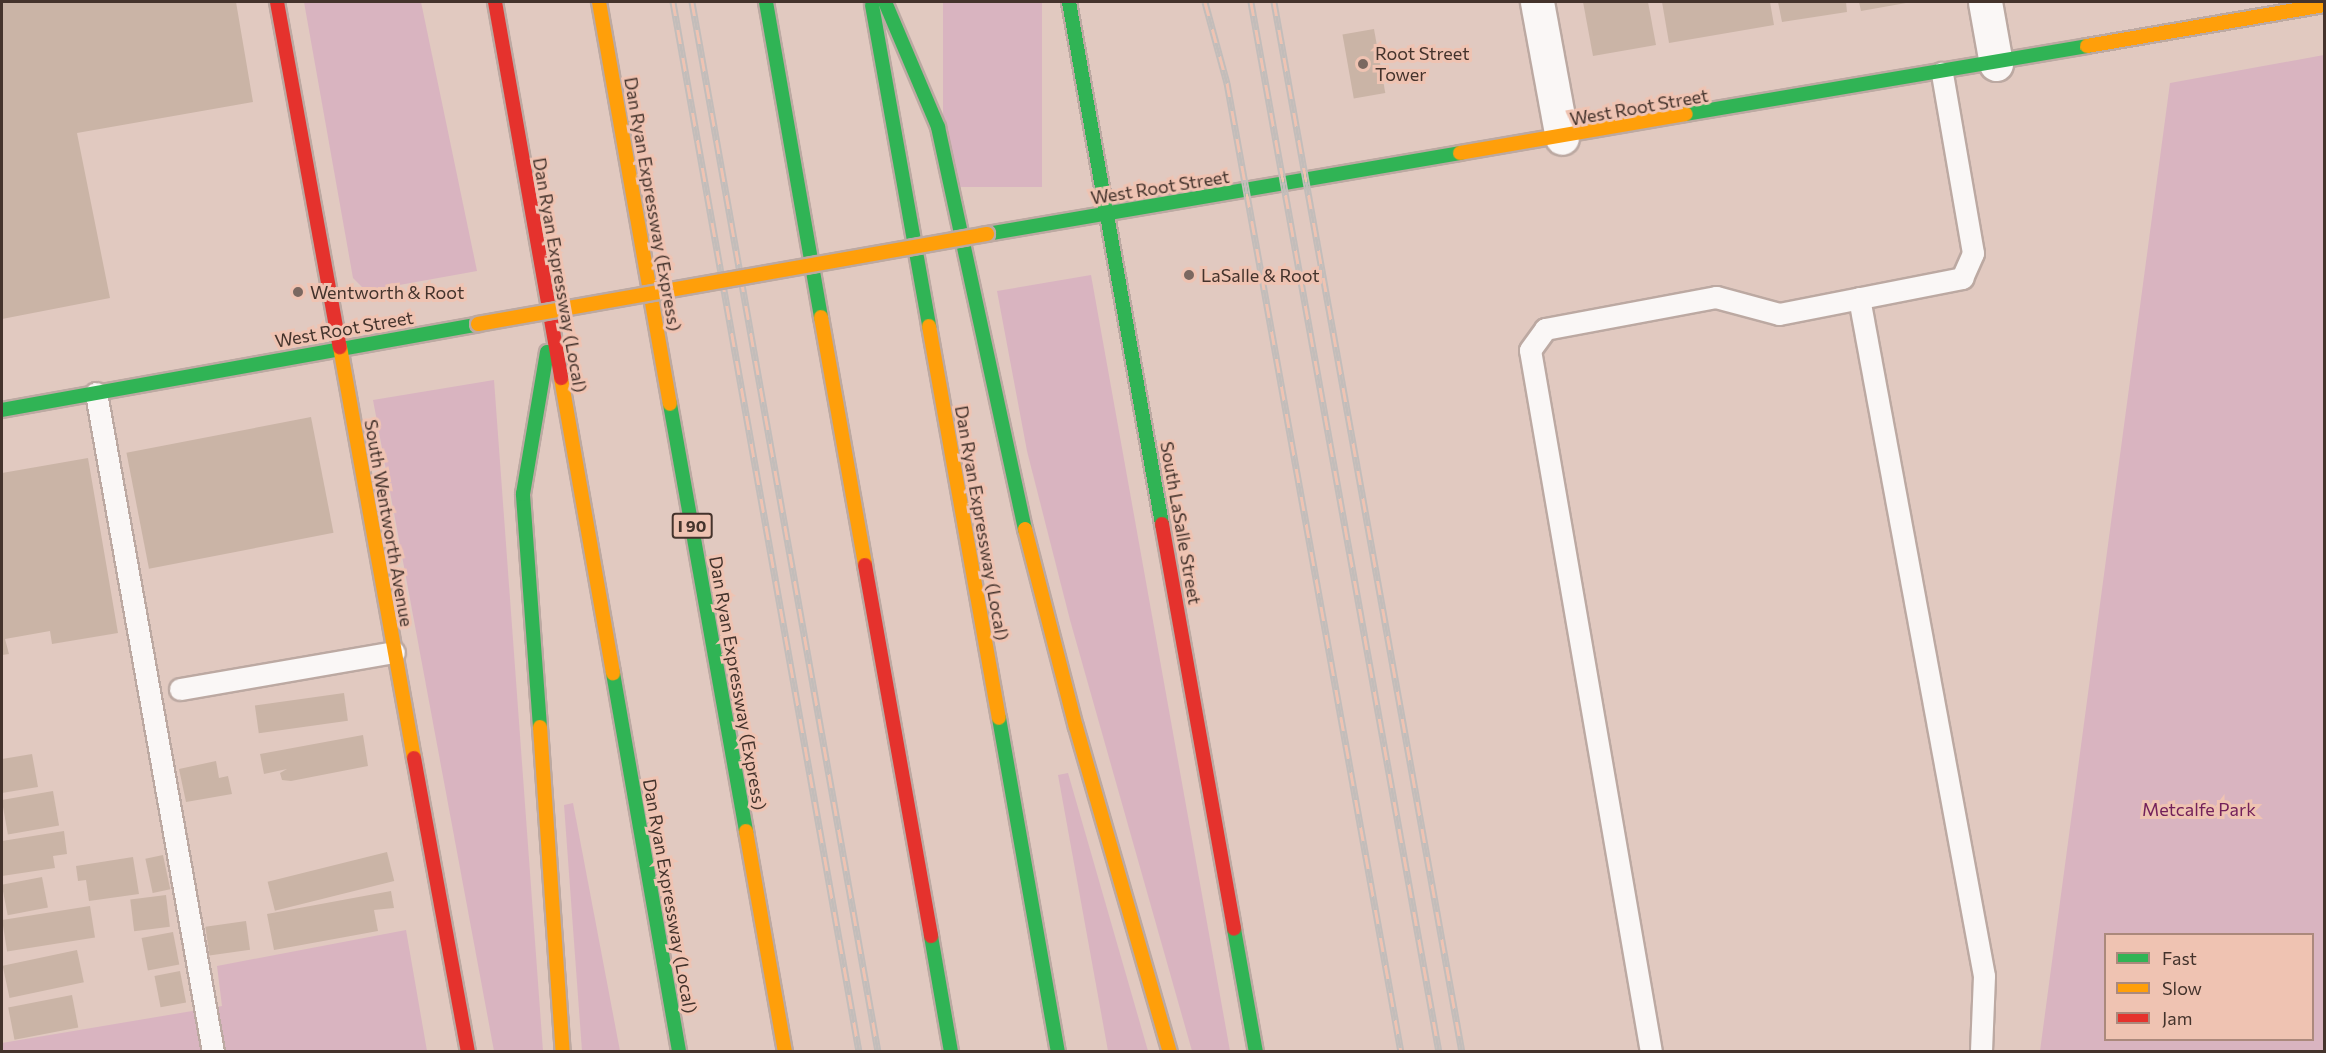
<!DOCTYPE html>
<style>
body{margin:0}
#map{position:relative;width:2326px;height:1053px;overflow:hidden;background:#e1c9c0;font-family:Commissioner,sans-serif}
div>[style]{position:absolute}
[style*='--x']{left:calc(var(--x)*1px);top:calc(var(--y)*1px);width:calc(var(--w)*1px);rotate:calc(var(--a)*1deg)}
.green>*{inset:0;background:#d9b4c0;transform-origin:0 0}
.building>*{inset:0;background:#cab4a6;transform-origin:0 0}
.roads{filter:drop-shadow(2px 0 #bca9a2) drop-shadow(-2px 0 #bca9a2) drop-shadow(0 2px #bca9a2) drop-shadow(0 -2px #bca9a2)}
.lane>*{height:21px;margin:-10.5px;padding:0 10.5px;transform-origin:10.5px;border-radius:10.5px;background:#faf7f6}
.street>*{height:33px;margin:-16.5px;padding:0 16.5px;transform-origin:16.5px;border-radius:16.5px;background:#faf7f6}
.fast>*{height:14px;margin:-7px;padding:0 7px;transform-origin:7px;border-radius:7px;background:#30b455}
.slow>*{height:14px;margin:-7px;padding:0 7px;transform-origin:7px;border-radius:7px;background:#ff9f0a}
.jam>*{height:14px;margin:-7px;padding:0 7px;transform-origin:7px;border-radius:7px;background:#e5322d}
.rail>*{height:7px;margin-top:-3.5px;transform-origin:0;background:repeating-linear-gradient(90deg,#efc3b2 0 14px,#c3bdba 0 28px);box-sizing:border-box;border-block:2px solid #c3bdba}
.bridges{filter:drop-shadow(2px 0 #bca9a2) drop-shadow(-2px 0 #bca9a2) drop-shadow(0 2px #bca9a2) drop-shadow(0 -2px #bca9a2)}
.slow-bridge>*{height:14px;margin:-7px;padding:0 7px;transform-origin:7px;border-radius:7px;background:#ff9f0a}
.dots>*{width:16px;height:16px;translate:-50% -50%;box-sizing:border-box;border:3px solid #efc3b2;border-radius:50%}
span{translate:-50% -50%;white-space:nowrap;text-align:center;line-height:1.15;-webkit-text-stroke:6px #efc3b2;paint-order:stroke}
.shield-label span{padding:2px 4px;background:#efc3b2;border:2px solid;border-radius:4px;-webkit-text-stroke-width:0}
.shield-label{font-size:16px;color:#44332c;font-weight:700}
.poi-label{font-size:18px;color:#44332c}
.left{translate:0 -50%;text-align:left}
.street-label{font-size:18px;color:#44332c}
.park-label{font-size:18px;color:#72205a}
.frame{position:absolute;inset:0;border:3px solid #44332c;pointer-events:none}
.legend{position:absolute;left:2104px;top:933px;width:210px;height:108px;box-sizing:border-box;background:#efc3b2;border:2px solid #ab897c;margin:0;padding:8px 10px;list-style:none;font-size:18px;color:#44332c}
.legend li{display:flex;align-items:center;gap:12px;height:30px}
.legend b{width:30px;border:2px solid #ab897c}
</style>
<div id="map">
<div class="green">
<div style="clip-path:polygon(304px 2px,421px 2px,477px 271px,366px 291px,353px 278px)"></div>
<div style="left:943px;top:2px;width:99px;height:185px"></div>
<div style="clip-path:polygon(evenodd,2324px 55px,2324px 1051px,2040px 1051px,2170px 83px,2324px 55px,2106px 934px,2312px 934px,2312px 1040px,2106px 1040px,2106px 934px)"></div>
<div style="clip-path:polygon(1091px 275px,1230px 1051px,1192px 1051px,1070px 620px,1027px 451px,997px 291px)"></div>
<div style="clip-path:polygon(494px 380px,515px 667px,543px 1051px,494px 1051px,373px 400px)"></div>
<div style="clip-path:polygon(1068px 773px,1148px 1051px,1108px 1051px,1058px 775px)"></div>
<div style="clip-path:polygon(573px 803px,620px 1051px,582px 1051px,564px 805px)"></div>
<div style="clip-path:polygon(406px 930px,427px 1051px,3px 1052px,2px 1043px,222px 1006px,217px 966px)"></div>
</div>
<div class="building">
<div style="clip-path:polygon(2px 2px,236px 2px,253px 102px,77px 133px,110px 298px,2px 319px)"></div>
<div style="clip-path:polygon(1583px 2px,1648px 2px,1656px 45px,1593px 56px)"></div>
<div style="clip-path:polygon(1662px 2px,1770px 2px,1774px 25px,1669px 43px)"></div>
<div style="clip-path:polygon(1778px 2px,1846px 2px,1847px 12px,1782px 22px)"></div>
<div style="clip-path:polygon(1859px 2px,1906px 2px,1906px 3px,1861px 11px)"></div>
<div style="left:1374px;top:29px;width:65px;height:32px;rotate:80deg"></div>
<div style="left:311px;top:417px;width:118px;height:188px;rotate:79deg"></div>
<div style="clip-path:polygon(88px 458px,118px 633px,52px 644px,50px 631px,5px 639px,9px 654px,2px 655px,2px 473px)"></div>
<div style="left:344px;top:693px;width:28px;height:90px;rotate:82deg"></div>
<div style="clip-path:polygon(363px 735px,368px 766px,291px 781px,282px 780px,280px 773px,287px 769px,264px 774px,260px 754px)"></div>
<div style="clip-path:polygon(32px 754px,38px 787px,2px 793px,2px 759px)"></div>
<div style="clip-path:polygon(216px 761px,219px 778px,228px 776px,232px 794px,186px 802px,179px 769px)"></div>
<div style="left:53px;top:791px;width:35px;height:52px;rotate:80deg"></div>
<div style="clip-path:polygon(64px 831px,67px 854px,53px 856px,55px 868px,2px 876px,2px 841px)"></div>
<div style="left:387px;top:852px;width:30px;height:123px;rotate:76deg"></div>
<div style="left:163px;top:855px;width:35px;height:18px;rotate:78deg"></div>
<div style="clip-path:polygon(133px 857px,139px 894px,89px 901px,86px 880px,78px 881px,76px 866px)"></div>
<div style="left:42px;top:877px;width:31px;height:41px;rotate:79deg"></div>
<div style="clip-path:polygon(391px 891px,394px 908px,374px 910px,378px 931px,274px 950px,267px 914px)"></div>
<div style="left:166px;top:895px;width:32px;height:36px;rotate:83deg"></div>
<div style="left:90px;top:906px;width:32px;height:89px;rotate:81deg"></div>
<div style="left:246px;top:921px;width:29px;height:41px;rotate:82deg"></div>
<div style="left:173px;top:932px;width:33px;height:32px;rotate:79deg"></div>
<div style="left:77px;top:950px;width:33px;height:76px;rotate:78deg"></div>
<div style="left:180px;top:971px;width:32px;height:26px;rotate:79deg"></div>
<div style="left:72px;top:995px;width:33px;height:65px;rotate:79deg"></div>
</div>
<div class="roads">
<div class="lane">
<div style="--x:1859;--y:298;--w:689;--a:79.55"></div>
<div style="--x:1984;--y:976;--w:76;--a:92.3"></div>
<div style="--x:96;--y:393;--w:669;--a:79.93"></div>
<div style="--x:180;--y:689;--w:217;--a:-9.8"></div>
<div style="--x:1651;--y:1052;--w:712;--a:-99.78"></div>
<div style="--x:1530;--y:350;--w:26;--a:-54"></div>
<div style="--x:1545;--y:329;--w:174;--a:-10.6"></div>
<div style="--x:1716;--y:297;--w:65;--a:15.1"></div>
<div style="--x:1779;--y:314;--w:187;--a:-11.1"></div>
<div style="--x:1962;--y:278;--w:27;--a:-66"></div>
<div style="--x:1973;--y:253;--w:183;--a:-99.8"></div>
</div>
<div class="street">
<div style="--x:1537;--y:2;--w:138;--a:79.6"></div>
<div style="--x:1985;--y:2;--w:63;--a:79.9"></div>
</div>
<div class="fast">
<div style="--x:766;--y:2;--w:320;--a:80.1"></div>
<div style="--x:885;--y:2;--w:136;--a:67"></div>
<div style="--x:938;--y:127;--w:411;--a:77.8"></div>
<div style="--x:1069;--y:2;--w:530;--a:79.9"></div>
<div style="--x:872;--y:5;--w:326;--a:79.9"></div>
<div style="--x:1686;--y:114;--w:407;--a:-9.6"></div>
<div style="--x:987;--y:234;--w:480;--a:-9.7"></div>
<div style="--x:670;--y:404;--w:434;--a:79.9"></div>
<div style="--x:2;--y:410;--w:484;--a:-10.2"></div>
<div style="--x:613;--y:673;--w:385;--a:80.1"></div>
<div style="--x:999;--y:718;--w:339;--a:80"></div>
<div style="--x:540;--y:727;--w:234;--a:-94.2"></div>
<div style="--x:523;--y:494;--w:144;--a:-80.4"></div>
<div style="--x:1234;--y:929;--w:125;--a:79.9"></div>
<div style="--x:931;--y:936;--w:118;--a:80.2"></div>
</div>
<div class="slow">
<div style="--x:599;--y:2;--w:408;--a:80"></div>
<div style="--x:2087;--y:46;--w:241;--a:-9.8"></div>
<div style="--x:1460;--y:153;--w:229;--a:-9.8"></div>
<div style="--x:821;--y:317;--w:252;--a:79.9"></div>
<div style="--x:929;--y:326;--w:398;--a:79.9"></div>
<div style="--x:340;--y:347;--w:418;--a:79.8"></div>
<div style="--x:561;--y:378;--w:300;--a:80"></div>
<div style="--x:1025;--y:529;--w:204;--a:75.6"></div>
<div style="--x:1076;--y:727;--w:338;--a:73.9"></div>
<div style="--x:540;--y:727;--w:326;--a:86"></div>
<div style="--x:746;--y:831;--w:224;--a:80"></div>
</div>
<div class="jam">
<div style="--x:277;--y:2;--w:351;--a:79.7"></div>
<div style="--x:495;--y:2;--w:382;--a:80"></div>
<div style="--x:1162;--y:524;--w:411;--a:79.9"></div>
<div style="--x:865;--y:565;--w:377;--a:79.9"></div>
<div style="--x:414;--y:758;--w:299;--a:79.6"></div>
</div>
</div>
<div class="rail">
<div style="--x:673;--y:2;--w:1066;--a:79.95"></div>
<div style="--x:692;--y:2;--w:1066;--a:79.95"></div>
<div style="--x:1205;--y:2;--w:84;--a:74.8"></div>
<div style="--x:1227;--y:83;--w:984;--a:79.82"></div>
<div style="--x:1251;--y:2;--w:1067;--a:79.85"></div>
<div style="--x:1274;--y:2;--w:1067;--a:79.85"></div>
</div>
<div class="bridges">
<div class="slow-bridge">
<div style="--x:478;--y:324;--w:517;--a:-10.03"></div>
</div>
</div>
<div class="dots">
<div style="left:1363px;top:64px;background:#7b6860"></div>
<div style="left:1189px;top:275px;background:#7b6860"></div>
<div style="left:298px;top:292px;background:#7b6860"></div>
</div>
<div class="shield-label">
<span style="left:692px;top:526px">I 90</span>
</div>
<div class="poi-label">
<span class="left" style="left:1375px;top:64px">Root Street<br>Tower</span>
<span class="left" style="left:1201px;top:275px">LaSalle &amp; Root</span>
<span class="left" style="left:310px;top:292px">Wentworth &amp; Root</span>
</div>
<div class="street-label">
<span style="left:1639px;top:107px;rotate:-10deg">West Root Street</span>
<span style="left:1160px;top:187px;rotate:-9deg">West Root Street</span>
<span style="left:653px;top:204px;rotate:80deg">Dan Ryan Expressway (Express)</span>
<span style="left:560px;top:275px;rotate:80deg">Dan Ryan Expressway (Local)</span>
<span style="left:344px;top:329px;rotate:-10deg">West Root Street</span>
<span style="left:389px;top:523px;rotate:80deg">South Wentworth Avenue</span>
<span style="left:982px;top:523px;rotate:80deg">Dan Ryan Expressway (Local)</span>
<span style="left:1181px;top:523px;rotate:80deg">South LaSalle Street</span>
<span style="left:738px;top:683px;rotate:80deg">Dan Ryan Expressway (Express)</span>
<span style="left:670px;top:896px;rotate:80deg">Dan Ryan Expressway (Local)</span>
</div>
<div class="park-label">
<span style="left:2199px;top:809px">Metcalfe Park</span>
</div>
<div class="frame"></div>
<ul class="legend">
<li><b style="height:8px;background:#30b455"></b>Fast</li>
<li><b style="height:8px;background:#ff9f0a"></b>Slow</li>
<li><b style="height:8px;background:#e5322d"></b>Jam</li>
</ul>
</div>
